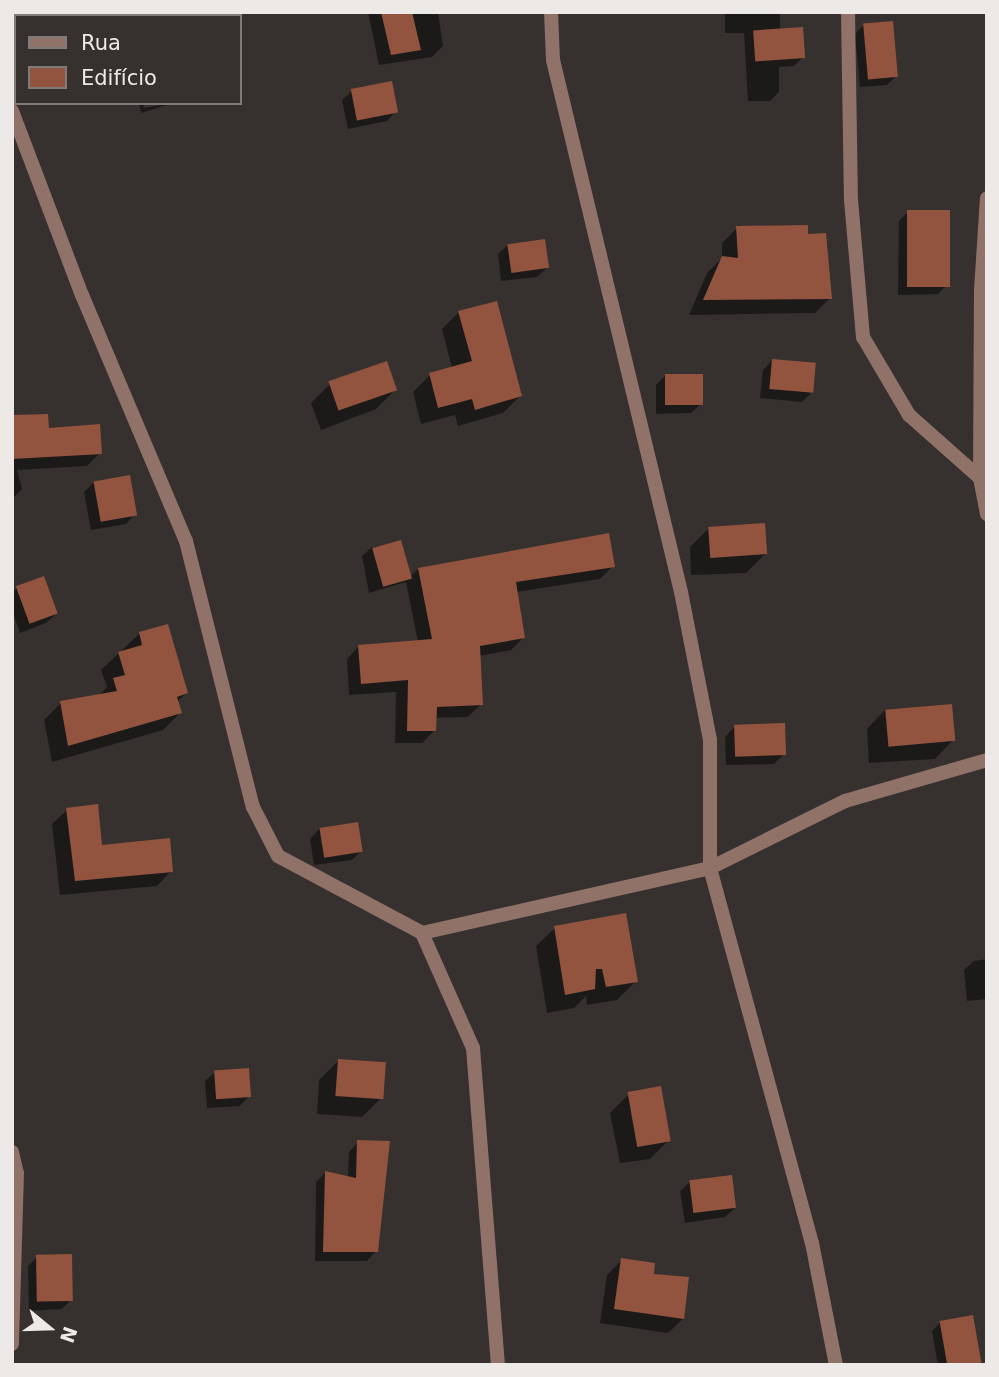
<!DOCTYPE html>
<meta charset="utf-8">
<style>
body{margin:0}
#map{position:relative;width:999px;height:1377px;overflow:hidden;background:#36312f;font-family:"DejaVu Sans",sans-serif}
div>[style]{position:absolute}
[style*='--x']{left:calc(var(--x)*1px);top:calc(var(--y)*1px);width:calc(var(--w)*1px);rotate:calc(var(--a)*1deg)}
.shadow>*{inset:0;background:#0007;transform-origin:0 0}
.building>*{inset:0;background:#92543e;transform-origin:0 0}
.minor>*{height:14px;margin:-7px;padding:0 7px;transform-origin:7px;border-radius:7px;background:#907268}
span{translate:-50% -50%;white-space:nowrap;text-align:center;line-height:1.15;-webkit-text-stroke:5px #36312f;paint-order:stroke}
.frame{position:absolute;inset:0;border:14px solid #ece9e7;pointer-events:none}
.legend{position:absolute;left:14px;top:14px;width:228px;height:91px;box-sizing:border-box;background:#36312f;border:2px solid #7f7b79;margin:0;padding:9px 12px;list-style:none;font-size:21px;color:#ece9e7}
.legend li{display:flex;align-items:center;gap:14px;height:35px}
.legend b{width:35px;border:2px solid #7f7b79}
.north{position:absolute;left:14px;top:1293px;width:70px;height:70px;-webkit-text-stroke:5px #36312f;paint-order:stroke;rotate:109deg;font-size:19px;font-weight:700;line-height:28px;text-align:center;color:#ece9e7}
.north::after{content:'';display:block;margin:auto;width:24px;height:32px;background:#ece9e7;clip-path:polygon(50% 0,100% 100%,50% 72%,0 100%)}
</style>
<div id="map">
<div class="shadow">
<div style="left:48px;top:12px;width:75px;height:4px"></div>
<div style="clip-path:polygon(368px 12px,438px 12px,443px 46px,432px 57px,379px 65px)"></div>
<div style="clip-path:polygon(725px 12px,780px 12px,780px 30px,803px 57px,794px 66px,779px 67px,779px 92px,770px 101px,748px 101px,744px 33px,725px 33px)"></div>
<div style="clip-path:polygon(864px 25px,896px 76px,887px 85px,860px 87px,855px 34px)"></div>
<div style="clip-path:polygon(352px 91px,396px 111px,387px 121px,348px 129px,342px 100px)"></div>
<div style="clip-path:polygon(139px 103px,147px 103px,142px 108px,174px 103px,141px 113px)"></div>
<div style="clip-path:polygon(908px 212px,947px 285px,938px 294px,898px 295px,899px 221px)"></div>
<div style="clip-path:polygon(737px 228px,806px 235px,830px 298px,815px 313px,689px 315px,707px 273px,722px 258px,722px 243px)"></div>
<div style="clip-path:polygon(508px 245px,547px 268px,537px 277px,501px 281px,498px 254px)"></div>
<div style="clip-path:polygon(459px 312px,520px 396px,503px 413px,458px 426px,455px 415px,421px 424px,413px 392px,430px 375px,452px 368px,442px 329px)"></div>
<div style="clip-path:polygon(772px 360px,811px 393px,802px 402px,760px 398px,763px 370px)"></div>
<div style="clip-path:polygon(665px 376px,701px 404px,691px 413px,656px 414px,656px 385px)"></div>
<div style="clip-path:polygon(330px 384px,395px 390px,376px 409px,321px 430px,311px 403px)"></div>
<div style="clip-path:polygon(12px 416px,47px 429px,100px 453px,87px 466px,17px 470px,22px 489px,12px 499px)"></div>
<div style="clip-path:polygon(93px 483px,135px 514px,126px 524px,91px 530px,84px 492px)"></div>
<div style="clip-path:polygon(709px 528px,765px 554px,746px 573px,691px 575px,690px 547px)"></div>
<div style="clip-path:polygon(372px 547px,410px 577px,418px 569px,613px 566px,600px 579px,516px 592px,524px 637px,511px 650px,479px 656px,481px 704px,468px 717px,435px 718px,434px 731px,422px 743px,395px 743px,396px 692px,349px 695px,347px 659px,359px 646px,418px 642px,406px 582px,369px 593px,362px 556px)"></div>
<div style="clip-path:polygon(17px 588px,56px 614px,46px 623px,20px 633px,12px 610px,12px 593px)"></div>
<div style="clip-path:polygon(139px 634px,186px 693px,177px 702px,180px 713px,163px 730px,52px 762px,44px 720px,61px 703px,98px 696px,107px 687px,101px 670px)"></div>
<div style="clip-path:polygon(885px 710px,953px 740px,935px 759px,869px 763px,867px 729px)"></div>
<div style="clip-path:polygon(734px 727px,784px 754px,774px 764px,726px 765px,725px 737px)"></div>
<div style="clip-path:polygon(67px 810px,101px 847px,171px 871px,157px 886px,60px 895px,52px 824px)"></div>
<div style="clip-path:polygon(319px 829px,361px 851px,352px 860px,314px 865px,310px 839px)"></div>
<div style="clip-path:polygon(555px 928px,636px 981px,617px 1000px,587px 1005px,586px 996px,574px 1008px,547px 1013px,536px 946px)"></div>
<div style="clip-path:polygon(987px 959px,987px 999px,967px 1001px,964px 970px,974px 961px)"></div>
<div style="clip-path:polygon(338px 1061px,381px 1098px,362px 1117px,317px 1114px,319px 1080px)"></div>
<div style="clip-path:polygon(215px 1072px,249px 1096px,240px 1106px,207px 1108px,205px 1081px)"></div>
<div style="clip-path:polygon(629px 1094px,669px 1140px,650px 1159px,620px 1163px,610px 1113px)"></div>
<div style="clip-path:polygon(358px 1142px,376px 1251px,367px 1261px,315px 1261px,316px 1182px,325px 1173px,348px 1178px,349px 1152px)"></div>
<div style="clip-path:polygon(690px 1182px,735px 1208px,725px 1217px,685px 1223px,680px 1191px)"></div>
<div style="clip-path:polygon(37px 1257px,71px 1300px,62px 1309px,29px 1311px,28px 1266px)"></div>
<div style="clip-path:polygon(622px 1260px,683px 1319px,668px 1333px,600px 1323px,607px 1275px)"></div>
<div style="clip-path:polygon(941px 1322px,979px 1365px,938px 1365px,932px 1331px)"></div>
</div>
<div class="building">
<div style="clip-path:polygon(381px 12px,412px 12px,421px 50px,391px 55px)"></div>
<div style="left:893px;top:21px;width:56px;height:30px;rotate:85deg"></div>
<div style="left:803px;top:27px;width:31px;height:50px;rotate:86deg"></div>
<div style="left:392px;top:81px;width:32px;height:42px;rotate:79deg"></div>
<div style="left:907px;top:210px;width:43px;height:77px"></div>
<div style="clip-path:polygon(808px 225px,808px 234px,826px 233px,832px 299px,703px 300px,722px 256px,738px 258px,736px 226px)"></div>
<div style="left:545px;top:239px;width:29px;height:38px;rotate:82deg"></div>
<div style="clip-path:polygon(497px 301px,522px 396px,475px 410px,472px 399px,438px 408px,429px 373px,472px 361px,458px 311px)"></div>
<div style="left:772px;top:359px;width:44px;height:30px;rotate:5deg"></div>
<div style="left:387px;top:361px;width:31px;height:62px;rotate:71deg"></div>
<div style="left:665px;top:374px;width:38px;height:31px"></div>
<div style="clip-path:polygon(48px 414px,49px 428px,100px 424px,102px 454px,12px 459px,12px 415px)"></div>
<div style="left:130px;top:475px;width:41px;height:37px;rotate:80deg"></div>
<div style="left:765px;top:523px;width:31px;height:57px;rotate:86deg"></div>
<div style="clip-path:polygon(609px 533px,615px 567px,516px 582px,525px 638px,480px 646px,483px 705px,437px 707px,436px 731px,407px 731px,408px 680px,361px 684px,358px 645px,432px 639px,418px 568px)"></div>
<div style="left:401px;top:540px;width:40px;height:30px;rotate:74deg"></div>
<div style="left:44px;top:576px;width:40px;height:30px;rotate:70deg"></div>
<div style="clip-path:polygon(168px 624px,188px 693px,177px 697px,182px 713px,68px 746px,60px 701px,117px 691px,113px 678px,125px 675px,118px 652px,142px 645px,139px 632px)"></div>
<div style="left:952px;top:704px;width:37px;height:67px;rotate:85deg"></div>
<div style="left:785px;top:723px;width:32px;height:51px;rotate:88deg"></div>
<div style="clip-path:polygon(98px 804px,102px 845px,170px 838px,173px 872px,75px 881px,66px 808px)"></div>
<div style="left:358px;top:822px;width:30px;height:39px;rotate:81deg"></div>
<div style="clip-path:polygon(626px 913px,638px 982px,606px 987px,602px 969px,596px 969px,595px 989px,565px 995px,554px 926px)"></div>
<div style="left:338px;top:1059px;width:48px;height:37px;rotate:4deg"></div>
<div style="left:249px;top:1068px;width:29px;height:35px;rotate:86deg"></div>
<div style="left:661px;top:1086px;width:56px;height:34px;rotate:80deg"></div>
<div style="clip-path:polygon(357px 1140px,390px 1141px,378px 1252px,323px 1252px,325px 1171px,356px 1178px)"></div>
<div style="left:732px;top:1175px;width:33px;height:43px;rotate:83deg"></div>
<div style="left:72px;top:1254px;width:47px;height:36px;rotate:89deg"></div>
<div style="clip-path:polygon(621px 1258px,655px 1263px,654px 1274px,689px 1277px,684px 1319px,614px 1309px)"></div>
<div style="left:973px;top:1315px;width:51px;height:34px;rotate:80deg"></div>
</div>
<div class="minor">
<div style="--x:551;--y:12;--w:48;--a:87.6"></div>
<div style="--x:553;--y:60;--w:547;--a:76.47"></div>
<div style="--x:681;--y:592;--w:151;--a:78.9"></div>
<div style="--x:710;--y:740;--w:128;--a:90"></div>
<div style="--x:710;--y:868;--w:389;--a:74.8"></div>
<div style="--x:812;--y:1243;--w:124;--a:78.9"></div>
<div style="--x:848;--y:12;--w:188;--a:89.1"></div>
<div style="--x:851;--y:200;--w:138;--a:85"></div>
<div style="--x:863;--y:337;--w:91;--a:59.5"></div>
<div style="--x:909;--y:415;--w:95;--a:41.6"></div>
<div style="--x:980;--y:478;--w:37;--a:79"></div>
<div style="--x:12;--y:111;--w:197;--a:69.2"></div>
<div style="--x:82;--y:295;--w:267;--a:67.1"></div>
<div style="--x:186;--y:541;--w:274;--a:75.9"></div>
<div style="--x:253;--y:807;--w:55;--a:63"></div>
<div style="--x:278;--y:856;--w:163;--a:28.1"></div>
<div style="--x:422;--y:933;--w:126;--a:66.1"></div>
<div style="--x:473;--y:1048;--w:318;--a:85.5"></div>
<div style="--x:980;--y:478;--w:188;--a:-89.7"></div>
<div style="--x:981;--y:290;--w:92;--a:-86.3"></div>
<div style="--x:422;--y:933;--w:295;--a:-12.7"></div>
<div style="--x:710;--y:868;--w:151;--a:-26.4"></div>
<div style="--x:845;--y:801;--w:148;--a:-16.1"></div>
<div style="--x:12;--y:1152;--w:22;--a:77"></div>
<div style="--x:17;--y:1173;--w:171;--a:91.7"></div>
</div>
<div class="frame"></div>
<ul class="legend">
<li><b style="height:9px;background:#907268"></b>Rua</li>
<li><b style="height:19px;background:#92543e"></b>Edifício</li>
</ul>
<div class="north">N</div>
</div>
